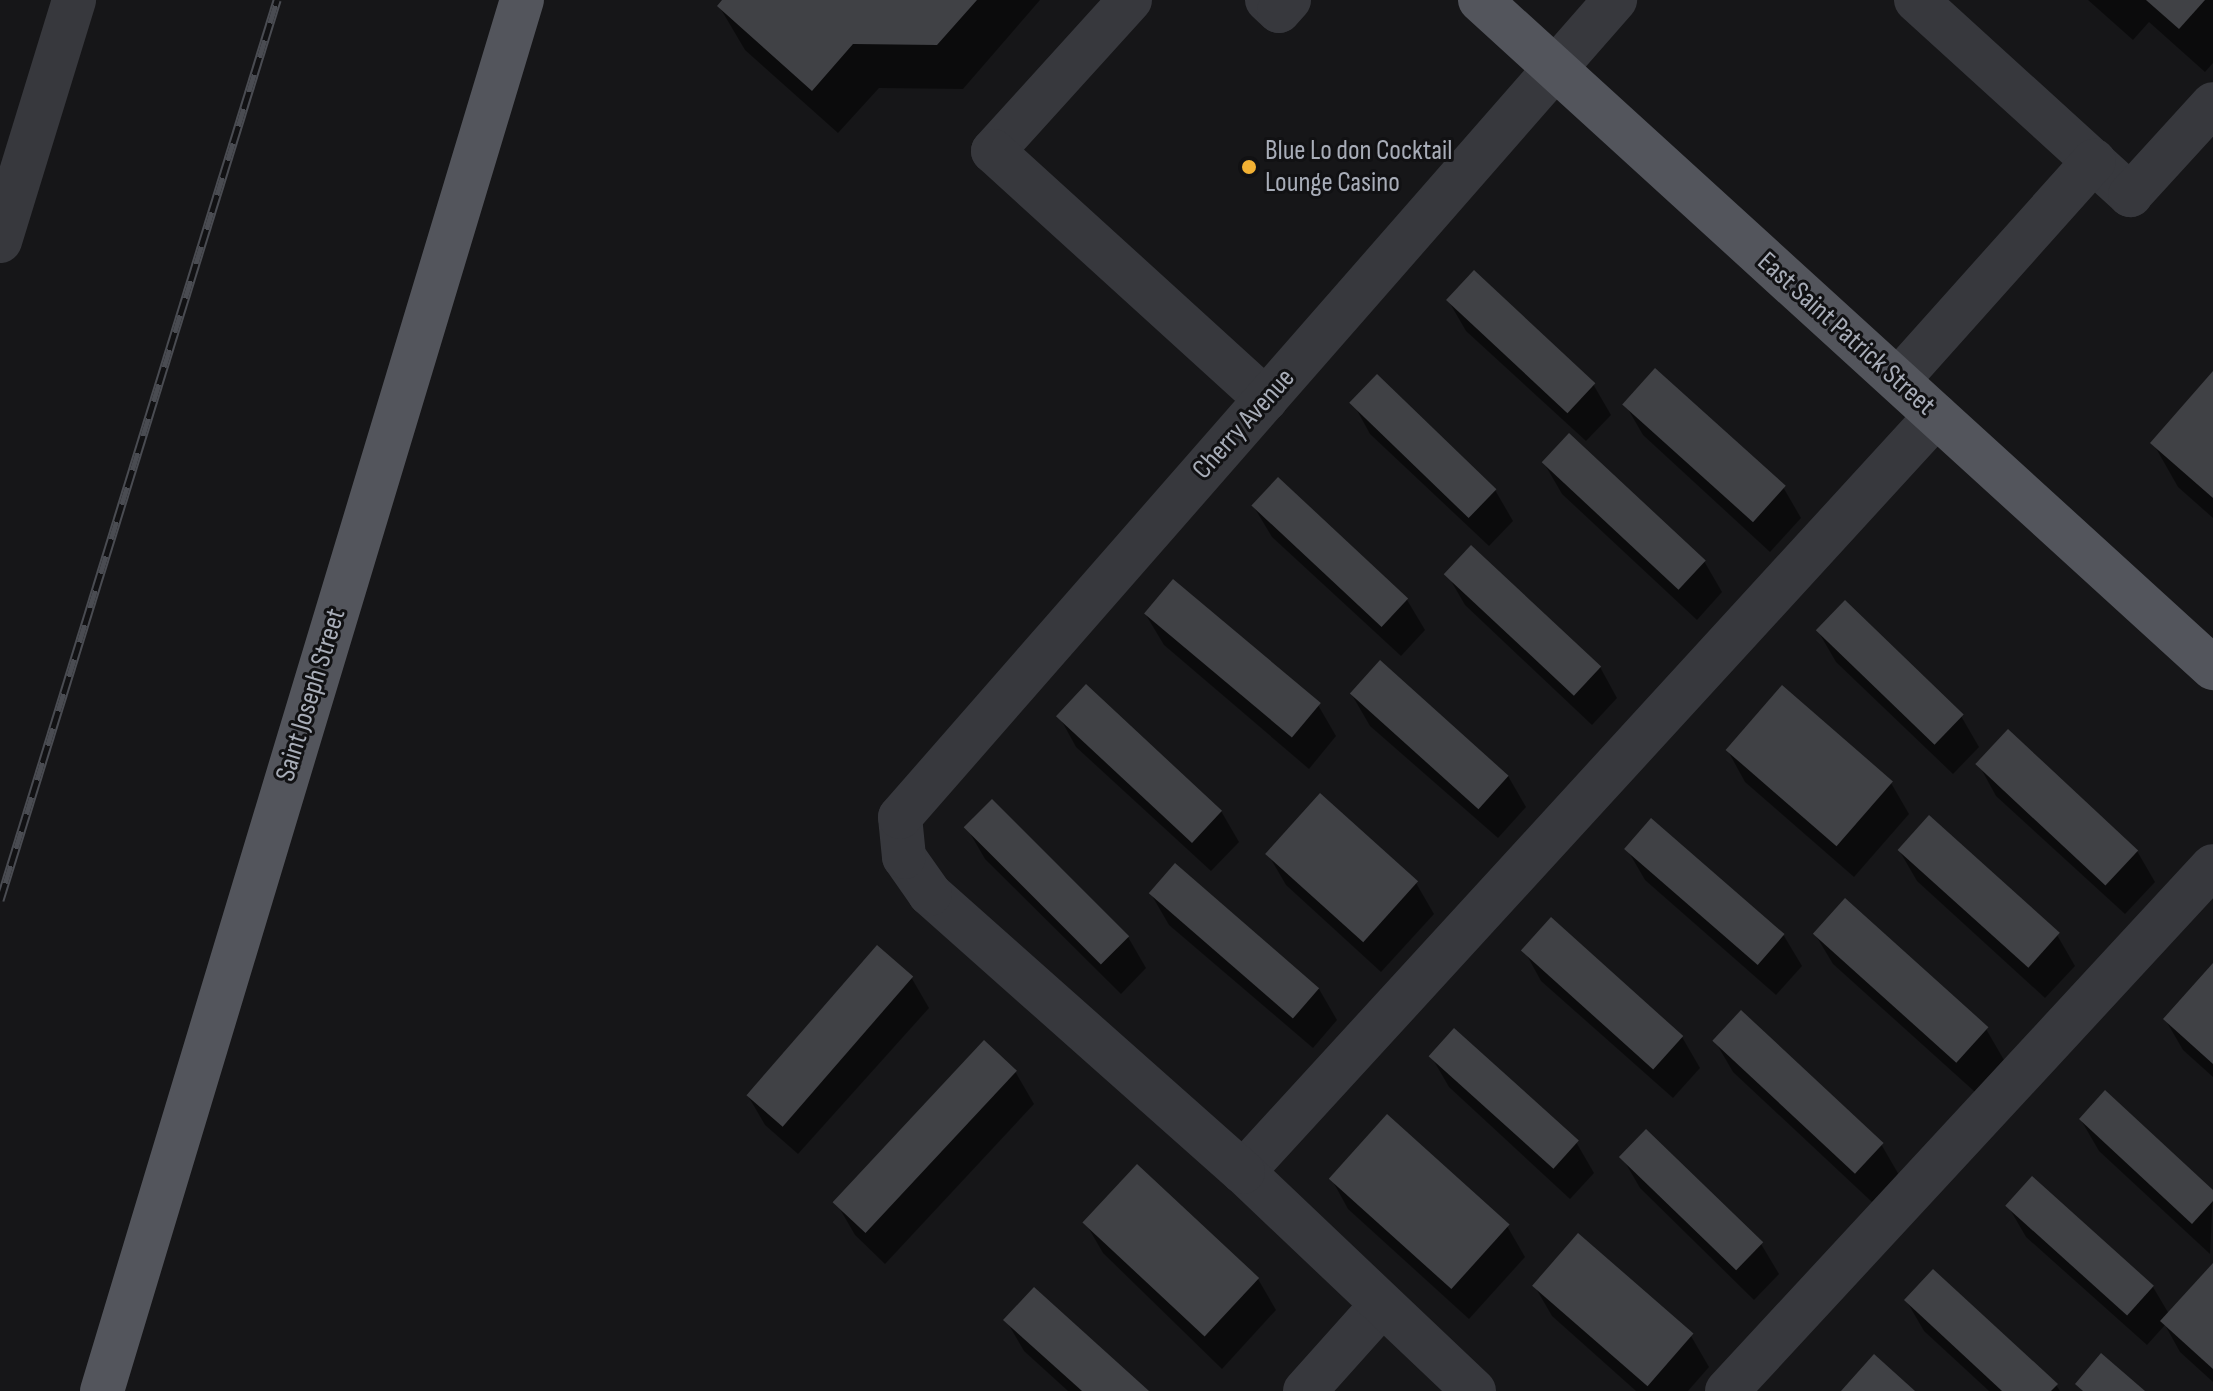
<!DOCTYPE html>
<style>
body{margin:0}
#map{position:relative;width:2213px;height:1391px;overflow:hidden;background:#161618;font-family:"Sofia Sans Condensed",sans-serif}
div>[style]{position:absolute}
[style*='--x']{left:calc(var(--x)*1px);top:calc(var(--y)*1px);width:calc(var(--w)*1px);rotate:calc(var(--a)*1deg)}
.shadow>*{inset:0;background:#0007}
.building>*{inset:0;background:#404145;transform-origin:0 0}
.minor>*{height:44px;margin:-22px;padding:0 22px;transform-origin:22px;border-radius:22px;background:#37383d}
.major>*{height:44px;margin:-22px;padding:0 22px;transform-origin:22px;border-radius:22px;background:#53555c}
.rail>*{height:9px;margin-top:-4.5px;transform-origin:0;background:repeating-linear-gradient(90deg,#111113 0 18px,#4a4c52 0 36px);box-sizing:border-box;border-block:2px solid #4a4c52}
.dots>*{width:22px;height:22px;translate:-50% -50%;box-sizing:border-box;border:4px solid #111113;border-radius:50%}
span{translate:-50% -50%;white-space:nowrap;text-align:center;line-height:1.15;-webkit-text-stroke:6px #111113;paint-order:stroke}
.poi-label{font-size:28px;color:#a8adb8}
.left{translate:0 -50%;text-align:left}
.street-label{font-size:28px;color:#a8adb8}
</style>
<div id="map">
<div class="shadow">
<div style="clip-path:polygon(725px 0,1040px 0,963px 89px,879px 88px,838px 133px,745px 50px,719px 6px)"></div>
<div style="clip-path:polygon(2088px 0,2213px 0,2213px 63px,2205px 72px,2149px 22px,2133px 40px)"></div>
<div style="clip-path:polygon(1448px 300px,1593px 384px,1611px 415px,1586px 441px,1466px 331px)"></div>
<div style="clip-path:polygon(2213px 374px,2213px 518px,2178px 487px,2153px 443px)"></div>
<div style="clip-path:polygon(1353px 403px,1495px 490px,1513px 521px,1489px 546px,1370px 434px)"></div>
<div style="clip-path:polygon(1625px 404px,1783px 487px,1801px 518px,1770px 552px,1643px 435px)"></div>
<div style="clip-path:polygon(1544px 463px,1704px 561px,1722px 592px,1697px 620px,1562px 494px)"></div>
<div style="clip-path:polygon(1254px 507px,1407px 600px,1425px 630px,1401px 656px,1272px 537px)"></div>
<div style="clip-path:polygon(1447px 574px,1600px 667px,1617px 698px,1592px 725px,1465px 605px)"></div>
<div style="clip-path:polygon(1146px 615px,1318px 705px,1336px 736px,1309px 769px,1164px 645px)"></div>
<div style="clip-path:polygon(1818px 631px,1961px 716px,1979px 747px,1953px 774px,1836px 662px)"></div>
<div style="clip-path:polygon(1352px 695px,1508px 776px,1526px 807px,1498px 838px,1370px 726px)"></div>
<div style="clip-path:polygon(1059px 716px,1221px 811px,1239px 842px,1211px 871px,1076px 747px)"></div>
<div style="clip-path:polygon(1728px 751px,1891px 783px,1909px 814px,1854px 877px,1745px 782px)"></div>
<div style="clip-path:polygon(1979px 765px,2137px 851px,2155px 882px,2125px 914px,1996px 796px)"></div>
<div style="clip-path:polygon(967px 828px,1128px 937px,1146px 968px,1121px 994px,985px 859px)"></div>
<div style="clip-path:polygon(1627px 849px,1784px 936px,1802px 966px,1776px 995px,1645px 880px)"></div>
<div style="clip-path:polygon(1899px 850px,2057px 935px,2075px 966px,2045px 998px,1917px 881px)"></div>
<div style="clip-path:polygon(1268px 854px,1416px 883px,1434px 914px,1381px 972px,1286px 885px)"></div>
<div style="clip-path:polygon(1151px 894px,1319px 989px,1337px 1020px,1313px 1048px,1169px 925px)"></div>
<div style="clip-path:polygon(1815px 934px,1986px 1029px,2004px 1060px,1975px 1092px,1833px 964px)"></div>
<div style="clip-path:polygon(1524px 950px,1682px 1037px,1700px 1068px,1673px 1098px,1541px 981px)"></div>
<div style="clip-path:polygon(2213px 966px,2213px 1077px,2183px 1050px,2165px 1019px)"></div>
<div style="clip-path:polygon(911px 977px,929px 1008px,798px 1154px,765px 1125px,747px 1094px)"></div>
<div style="clip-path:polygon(1715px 1041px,1881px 1144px,1899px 1175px,1873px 1203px,1733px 1072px)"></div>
<div style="clip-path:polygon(985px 1043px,1016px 1073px,1034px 1104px,885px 1264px,855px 1235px,837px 1204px)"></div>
<div style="clip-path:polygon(1431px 1056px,1576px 1142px,1594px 1173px,1570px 1199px,1449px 1087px)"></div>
<div style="clip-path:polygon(2081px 1120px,2213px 1192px,2210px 1254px,2099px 1151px)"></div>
<div style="clip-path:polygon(1622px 1157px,1761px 1244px,1779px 1274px,1754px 1300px,1640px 1188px)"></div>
<div style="clip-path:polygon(1331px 1178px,1507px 1226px,1525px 1257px,1469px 1319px,1348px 1209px)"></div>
<div style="clip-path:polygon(2008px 1206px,2153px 1287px,2169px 1314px,2213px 1266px,2213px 1382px,2180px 1352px,2165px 1325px,2147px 1345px,2026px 1237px)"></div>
<div style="clip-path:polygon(1085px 1222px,1258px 1279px,1276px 1310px,1222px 1369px,1103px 1253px)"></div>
<div style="clip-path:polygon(1534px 1285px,1691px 1336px,1709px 1367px,1688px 1391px,1636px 1391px,1552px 1316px)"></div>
<div style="clip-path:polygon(1906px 1300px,2056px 1385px,2060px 1391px,1989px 1391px,1924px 1331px)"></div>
<div style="clip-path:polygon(1006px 1320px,1146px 1391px,1068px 1391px,1024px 1351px)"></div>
</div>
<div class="building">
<div style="clip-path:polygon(722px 0,977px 0,937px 45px,853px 44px,812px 91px,717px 6px)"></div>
<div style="clip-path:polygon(2146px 0,2205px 0,2179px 29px)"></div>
<div style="left:1474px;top:270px;width:166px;height:41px;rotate:43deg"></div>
<div style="left:1655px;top:368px;width:176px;height:49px;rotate:42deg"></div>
<div style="clip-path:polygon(2213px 371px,2213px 498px,2150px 443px)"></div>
<div style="left:1377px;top:374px;width:166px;height:40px;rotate:44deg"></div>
<div style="left:1569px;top:433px;width:187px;height:40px;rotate:43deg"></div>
<div style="left:1278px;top:477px;width:178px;height:39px;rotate:43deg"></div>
<div style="left:1471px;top:545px;width:178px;height:40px;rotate:43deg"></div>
<div style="left:1173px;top:579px;width:193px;height:45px;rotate:40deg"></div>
<div style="left:1845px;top:600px;width:165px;height:42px;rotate:44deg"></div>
<div style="left:1380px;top:660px;width:173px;height:45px;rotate:42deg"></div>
<div style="left:1086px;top:684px;width:186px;height:44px;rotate:43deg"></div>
<div style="left:1782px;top:685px;width:147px;height:86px;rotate:41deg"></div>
<div style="left:2008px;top:729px;width:178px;height:48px;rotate:43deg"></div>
<div style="left:1320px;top:793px;width:132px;height:82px;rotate:42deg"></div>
<div style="left:992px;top:799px;width:194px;height:40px;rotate:45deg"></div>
<div style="left:1929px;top:815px;width:176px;height:47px;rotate:42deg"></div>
<div style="left:1651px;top:818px;width:177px;height:41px;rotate:41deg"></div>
<div style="left:1175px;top:863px;width:191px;height:40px;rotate:41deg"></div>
<div style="left:1845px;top:898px;width:193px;height:48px;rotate:42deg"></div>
<div style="left:1551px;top:917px;width:178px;height:45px;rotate:42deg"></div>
<div style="left:877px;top:945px;width:48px;height:199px;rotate:41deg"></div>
<div style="clip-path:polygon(2213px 963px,2213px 1064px,2163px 1019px)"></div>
<div style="left:1741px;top:1010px;width:195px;height:42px;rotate:43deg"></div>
<div style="left:1454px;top:1028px;width:168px;height:38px;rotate:42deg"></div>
<div style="left:984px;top:1040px;width:45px;height:222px;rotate:43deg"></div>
<div style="clip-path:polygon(2105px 1090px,2213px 1190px,2213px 1201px,2192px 1224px,2079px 1119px)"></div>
<div style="left:1387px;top:1114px;width:165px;height:87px;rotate:42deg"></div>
<div style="left:1646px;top:1129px;width:163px;height:39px;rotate:44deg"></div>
<div style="left:1137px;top:1164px;width:167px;height:80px;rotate:43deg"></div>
<div style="left:2032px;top:1176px;width:164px;height:40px;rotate:42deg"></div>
<div style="left:1578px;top:1233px;width:153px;height:70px;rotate:41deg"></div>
<div style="clip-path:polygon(2213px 1263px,2213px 1369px,2160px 1321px)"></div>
<div style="clip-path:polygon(1933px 1269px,2058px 1384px,2051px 1391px,2002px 1391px,1904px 1300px)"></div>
<div style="clip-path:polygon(1034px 1287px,1149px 1391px,1082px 1391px,1003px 1320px)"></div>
<div style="clip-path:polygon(2101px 1353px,2145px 1391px,2083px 1391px,2075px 1384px)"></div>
<div style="clip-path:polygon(1874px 1354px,1915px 1391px,1841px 1391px)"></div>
</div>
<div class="minor">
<div style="--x:1130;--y:0;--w:204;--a:132.2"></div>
<div style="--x:993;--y:151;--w:369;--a:42.3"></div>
<div style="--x:1267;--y:0;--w:16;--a:43"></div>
<div style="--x:1279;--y:11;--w:15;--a:-48"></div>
<div style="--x:1916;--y:0;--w:290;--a:42.3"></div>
<div style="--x:2130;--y:195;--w:123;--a:-47.6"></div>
<div style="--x:0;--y:241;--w:252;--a:-72.9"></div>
<div style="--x:1898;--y:380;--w:294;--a:-48.2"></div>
<div style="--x:1243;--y:1172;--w:1026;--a:-47.49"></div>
<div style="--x:1305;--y:1391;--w:114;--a:-48.2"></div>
<div style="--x:1474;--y:1391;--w:318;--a:-136.5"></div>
<div style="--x:1243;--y:1172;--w:419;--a:-138.4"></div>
<div style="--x:930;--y:894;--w:45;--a:-125.1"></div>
<div style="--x:904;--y:857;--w:40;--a:-95.7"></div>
<div style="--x:900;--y:817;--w:1086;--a:-48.81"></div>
<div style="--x:1727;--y:1391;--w:715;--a:-47.21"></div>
</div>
<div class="major">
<div style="--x:1480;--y:0;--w:992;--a:42.34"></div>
<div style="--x:102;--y:1391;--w:1453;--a:-73.2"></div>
</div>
<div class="rail">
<div style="--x:0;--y:900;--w:942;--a:-72.89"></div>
</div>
<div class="dots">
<div style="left:1249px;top:167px;background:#f2b134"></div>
</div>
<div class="poi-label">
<span class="left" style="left:1265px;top:167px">Blue Lo don Cocktail<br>Lounge Casino</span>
</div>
<div class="street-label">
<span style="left:1846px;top:334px;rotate:42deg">East Saint Patrick Street</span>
<span style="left:1244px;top:424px;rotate:-48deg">Cherry Avenue</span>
<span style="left:311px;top:695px;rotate:-73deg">Saint Joseph Street</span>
</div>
</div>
